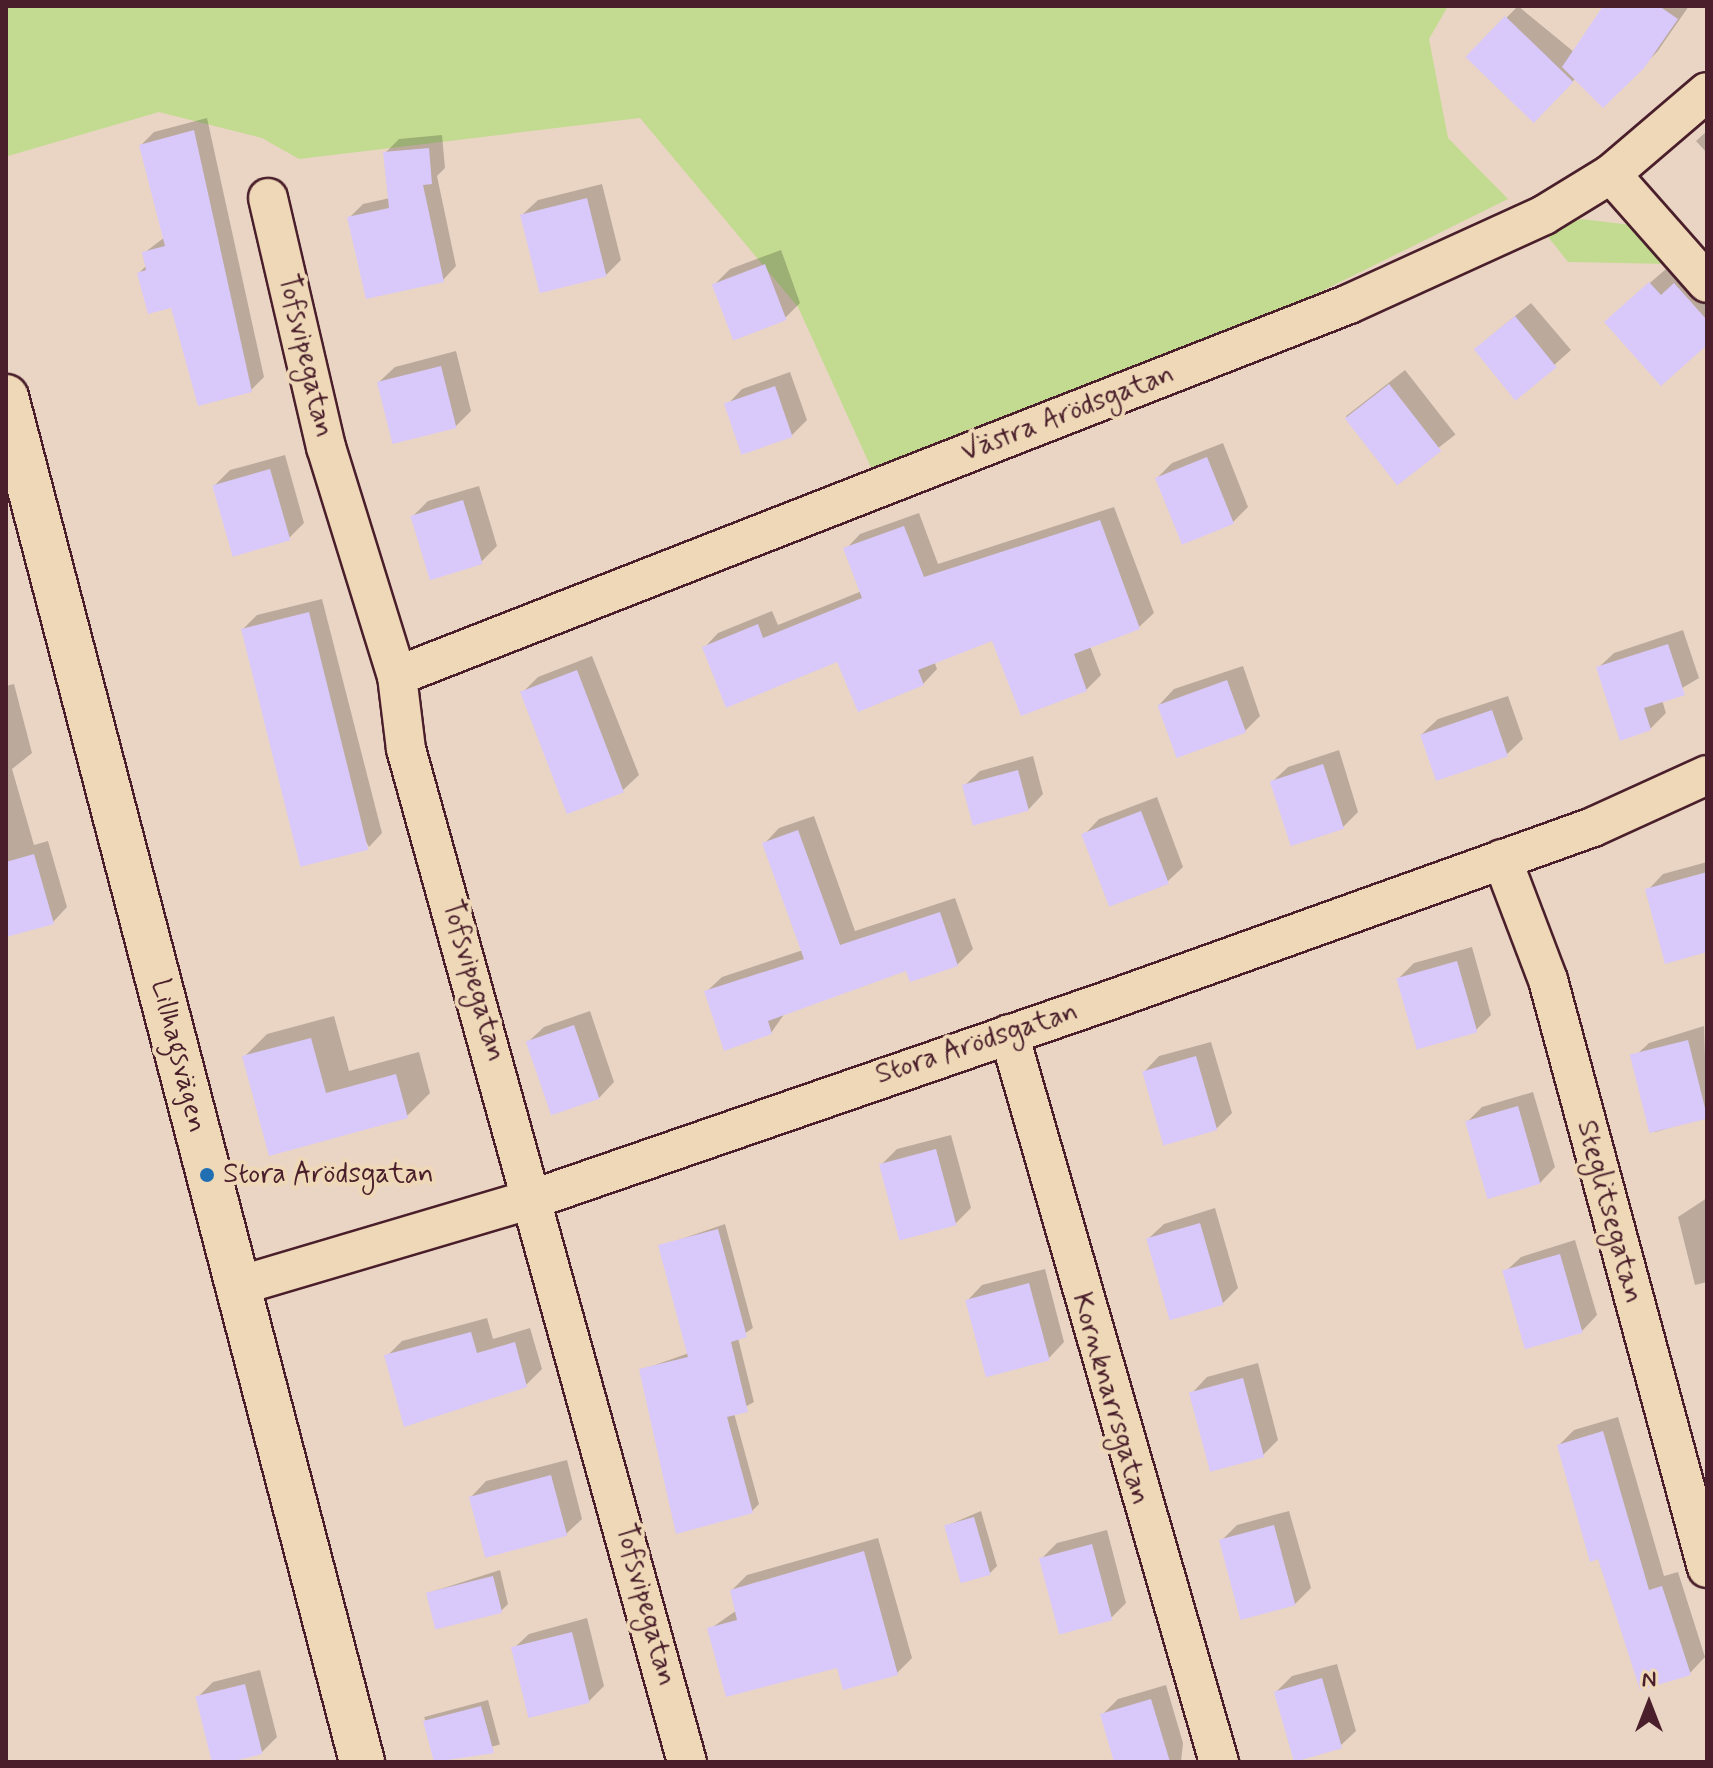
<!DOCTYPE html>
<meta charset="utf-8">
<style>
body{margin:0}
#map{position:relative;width:1713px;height:1768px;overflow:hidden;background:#ead5c4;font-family:Mynerve,sans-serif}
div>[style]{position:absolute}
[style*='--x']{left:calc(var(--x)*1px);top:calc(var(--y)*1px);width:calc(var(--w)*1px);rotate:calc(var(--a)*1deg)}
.green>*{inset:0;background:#c3db91}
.shadow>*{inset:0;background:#0003;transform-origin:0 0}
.building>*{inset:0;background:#d9c8fa;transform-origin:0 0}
.roads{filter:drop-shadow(2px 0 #4a1f2b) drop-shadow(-2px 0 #4a1f2b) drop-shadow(0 2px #4a1f2b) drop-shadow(0 -2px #4a1f2b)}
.street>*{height:38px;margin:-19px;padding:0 19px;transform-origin:19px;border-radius:19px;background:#eed8b7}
.secondary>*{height:44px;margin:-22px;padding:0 22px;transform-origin:22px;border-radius:22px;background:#eed8b7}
.dots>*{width:22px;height:22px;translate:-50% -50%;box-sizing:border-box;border:4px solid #eed8b7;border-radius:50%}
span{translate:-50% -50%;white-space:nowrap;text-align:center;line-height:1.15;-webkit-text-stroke:8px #eed8b7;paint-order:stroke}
.street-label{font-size:28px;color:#4a1f2b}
.poi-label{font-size:28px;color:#4a1f2b}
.left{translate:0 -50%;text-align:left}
.frame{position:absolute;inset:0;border:8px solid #4a1f2b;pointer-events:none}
.north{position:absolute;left:1609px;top:1664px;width:80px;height:80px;-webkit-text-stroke:6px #eed8b7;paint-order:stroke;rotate:0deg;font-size:22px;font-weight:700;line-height:32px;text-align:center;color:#4a1f2b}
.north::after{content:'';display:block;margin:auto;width:28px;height:36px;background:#4a1f2b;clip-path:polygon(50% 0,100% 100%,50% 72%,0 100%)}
</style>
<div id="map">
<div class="green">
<div style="clip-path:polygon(6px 6px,1448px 6px,1429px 39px,1448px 138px,1508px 199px,1197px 353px,874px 474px,798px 307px,640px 118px,299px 159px,262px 138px,159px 112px,8px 156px)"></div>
<div style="clip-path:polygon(1581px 219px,1632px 225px,1668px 264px,1568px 262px,1545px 233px)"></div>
</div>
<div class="shadow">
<div style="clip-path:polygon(1518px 6px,1574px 52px,1606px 6px,1689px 6px,1657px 52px,1603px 105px,1576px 78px,1534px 120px,1468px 57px)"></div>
<div style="clip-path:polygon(207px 118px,264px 377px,251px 390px,139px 273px,147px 265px,144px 253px,165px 237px,141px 145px,154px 132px)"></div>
<div style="clip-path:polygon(1707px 131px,1707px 153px,1696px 141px)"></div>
<div style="clip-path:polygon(442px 135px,445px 168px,437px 176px,456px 266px,443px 280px,350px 217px,363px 204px,390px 198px,385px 153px,399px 139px)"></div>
<div style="clip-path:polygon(602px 184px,621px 260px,606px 275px,522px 215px,538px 200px)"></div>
<div style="clip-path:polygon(781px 250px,800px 303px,785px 318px,715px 284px,730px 269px)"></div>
<div style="clip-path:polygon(1666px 269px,1677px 281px,1690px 269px,1707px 288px,1707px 341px,1622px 307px)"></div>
<div style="clip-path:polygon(1531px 303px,1571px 350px,1517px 398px,1492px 335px)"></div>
<div style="clip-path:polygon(456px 351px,471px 411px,456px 426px,379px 382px,395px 367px)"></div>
<div style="left:1405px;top:370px;width:82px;height:75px;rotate:52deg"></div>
<div style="clip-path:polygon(790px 372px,807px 420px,792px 435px,727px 405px,742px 389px)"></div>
<div style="clip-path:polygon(1223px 443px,1248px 507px,1233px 522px,1157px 478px,1172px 463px)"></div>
<div style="clip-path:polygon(285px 455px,304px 523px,289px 538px,215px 485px,230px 470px)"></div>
<div style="clip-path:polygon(479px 486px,497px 546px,481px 562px,413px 516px,428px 501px)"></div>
<div style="clip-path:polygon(1114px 507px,1154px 613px,1139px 627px,1090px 646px,1101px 675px,1086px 690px,993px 639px,934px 661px,937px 669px,923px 684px,838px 660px,704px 648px,718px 633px,772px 611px,778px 625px,862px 591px,846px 549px,860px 534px,919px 513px,938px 564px)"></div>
<div style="clip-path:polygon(322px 599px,382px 833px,369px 847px,243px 629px,257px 615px)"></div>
<div style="clip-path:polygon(1683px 630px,1699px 678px,1662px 700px,1666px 713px,1650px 729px,1598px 668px,1614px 653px)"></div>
<div style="clip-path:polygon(592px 656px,639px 775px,623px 790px,522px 693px,538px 677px)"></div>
<div style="clip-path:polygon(1243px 666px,1260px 716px,1245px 731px,1159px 705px,1174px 689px)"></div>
<div style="clip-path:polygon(14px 684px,32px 753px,12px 769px,34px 845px,48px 841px,67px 907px,53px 922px,6px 935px,6px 686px)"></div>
<div style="clip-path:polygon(1508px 696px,1523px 739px,1507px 754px,1422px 734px,1438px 719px)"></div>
<div style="clip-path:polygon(1339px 750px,1358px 812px,1343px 827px,1272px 782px,1288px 767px)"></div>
<div style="clip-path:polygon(1033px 756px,1043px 794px,1028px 810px,964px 786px,980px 771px)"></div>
<div style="clip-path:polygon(1157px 797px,1183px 867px,1167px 882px,1084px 835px,1099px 819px)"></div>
<div style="clip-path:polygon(814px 816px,855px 931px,955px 898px,973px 949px,957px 965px,907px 969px,785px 1013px,771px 1033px,706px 992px,722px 977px,803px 950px,764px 844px,779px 828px)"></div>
<div style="clip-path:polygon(1707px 862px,1707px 950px,1648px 890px,1663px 874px)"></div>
<div style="clip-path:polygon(1472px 947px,1491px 1015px,1476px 1030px,1399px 978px,1414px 963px)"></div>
<div style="clip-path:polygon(590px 1011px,614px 1082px,599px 1098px,528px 1042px,544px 1027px)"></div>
<div style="clip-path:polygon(334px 1016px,349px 1071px,419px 1052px,430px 1093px,407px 1116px,270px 1154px,244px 1057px,267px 1034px)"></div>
<div style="clip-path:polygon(1704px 1026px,1707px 1117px,1655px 1132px,1633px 1058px,1649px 1043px)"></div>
<div style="clip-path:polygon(1211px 1042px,1232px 1113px,1216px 1129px,1144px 1072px,1159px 1056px)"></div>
<div style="clip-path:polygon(1533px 1092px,1555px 1167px,1540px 1183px,1467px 1122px,1482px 1107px)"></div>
<div style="clip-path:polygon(951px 1135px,971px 1208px,955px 1224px,882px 1164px,897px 1149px)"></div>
<div style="clip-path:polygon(1707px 1198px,1707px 1282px,1695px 1285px,1678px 1217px)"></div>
<div style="clip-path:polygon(1215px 1208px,1238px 1288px,1223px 1303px,1148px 1239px,1164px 1224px)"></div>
<div style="clip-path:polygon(725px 1224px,753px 1328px,738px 1338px,754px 1402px,734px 1413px,759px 1504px,752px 1511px,641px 1370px,689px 1353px,661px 1246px)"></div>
<div style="clip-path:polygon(1575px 1240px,1597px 1315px,1582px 1331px,1505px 1272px,1521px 1257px)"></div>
<div style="clip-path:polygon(1045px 1269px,1064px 1342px,1049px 1358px,967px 1301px,982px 1285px)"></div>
<div style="clip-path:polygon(487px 1318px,493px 1339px,530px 1328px,542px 1369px,526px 1385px,387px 1356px,402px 1341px)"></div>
<div style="clip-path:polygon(1258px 1363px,1278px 1440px,1263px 1455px,1192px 1393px,1207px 1377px)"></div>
<div style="clip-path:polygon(1618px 1417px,1664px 1576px,1678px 1572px,1705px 1657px,1690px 1673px,1600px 1557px,1559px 1445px,1574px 1430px)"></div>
<div style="clip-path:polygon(567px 1460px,582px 1519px,566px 1534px,471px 1497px,486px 1481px)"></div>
<div style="clip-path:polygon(981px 1511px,997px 1566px,990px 1573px,946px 1526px)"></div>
<div style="clip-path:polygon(1289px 1511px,1311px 1588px,1295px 1604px,1221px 1541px,1237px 1525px)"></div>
<div style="clip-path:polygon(1107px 1530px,1126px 1603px,1111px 1618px,1042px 1558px,1057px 1543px)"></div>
<div style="clip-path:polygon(878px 1538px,912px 1658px,897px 1673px,838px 1666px,710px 1629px,737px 1610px,732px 1590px,747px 1575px)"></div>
<div style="clip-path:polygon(500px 1570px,508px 1604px,501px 1611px,428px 1593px)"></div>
<div style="clip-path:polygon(587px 1618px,604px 1686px,589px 1701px,513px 1649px,529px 1634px)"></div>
<div style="clip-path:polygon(1337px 1664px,1356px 1731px,1340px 1746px,1276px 1692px,1292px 1676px)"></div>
<div style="clip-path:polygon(260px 1670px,277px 1737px,262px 1752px,214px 1762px,198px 1697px,213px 1682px)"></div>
<div style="clip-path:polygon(1166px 1685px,1183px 1743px,1181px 1762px,1116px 1762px,1102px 1715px,1118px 1699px)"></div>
<div style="left:488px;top:1700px;width:46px;height:66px;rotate:75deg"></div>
</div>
<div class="building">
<div style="clip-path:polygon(1603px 6px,1659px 6px,1678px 19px,1644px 68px,1603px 108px,1562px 67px)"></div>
<div style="left:1505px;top:16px;width:95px;height:57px;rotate:44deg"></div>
<div style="clip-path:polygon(194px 130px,252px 392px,198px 406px,171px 308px,148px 314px,137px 273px,146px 270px,142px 252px,165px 246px,139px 145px)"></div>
<div style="clip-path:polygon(429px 148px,432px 184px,423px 185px,444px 282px,366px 299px,347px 217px,389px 208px,383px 152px)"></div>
<div style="left:587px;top:198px;width:81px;height:69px;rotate:76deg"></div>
<div style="left:765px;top:264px;width:60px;height:57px;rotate:69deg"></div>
<div style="clip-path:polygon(1649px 282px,1661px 295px,1674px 283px,1707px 320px,1707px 345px,1661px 386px,1604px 322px)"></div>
<div style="left:1515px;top:316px;width:66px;height:53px;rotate:51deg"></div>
<div style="left:441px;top:366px;width:64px;height:66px;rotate:76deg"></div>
<div style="left:1389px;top:384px;width:85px;height:56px;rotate:52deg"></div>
<div style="left:775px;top:386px;width:54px;height:54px;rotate:71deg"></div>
<div style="left:1207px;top:457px;width:72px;height:56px;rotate:68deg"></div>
<div style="left:270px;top:469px;width:74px;height:60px;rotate:74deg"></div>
<div style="left:463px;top:500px;width:67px;height:55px;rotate:73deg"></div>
<div style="clip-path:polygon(1100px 520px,1140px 629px,1074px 654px,1087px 691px,1021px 716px,992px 641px,918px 670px,924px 685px,858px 712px,837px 662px,726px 708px,702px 647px,758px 624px,763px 638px,862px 598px,843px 548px,904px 526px,924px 577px)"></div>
<div style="left:309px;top:612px;width:245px;height:70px;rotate:76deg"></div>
<div style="clip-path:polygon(1668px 644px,1685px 695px,1644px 708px,1651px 730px,1620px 741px,1596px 667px)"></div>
<div style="left:577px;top:670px;width:131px;height:61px;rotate:69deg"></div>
<div style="left:1227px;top:680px;width:56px;height:74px;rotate:70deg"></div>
<div style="left:1492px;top:710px;width:49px;height:76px;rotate:71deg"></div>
<div style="left:1323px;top:764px;width:68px;height:56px;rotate:72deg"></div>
<div style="left:1018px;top:770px;width:42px;height:58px;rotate:75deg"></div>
<div style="left:1141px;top:811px;width:78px;height:64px;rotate:69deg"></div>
<div style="clip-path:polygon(798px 830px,840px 945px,940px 912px,958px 966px,910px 982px,906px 971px,768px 1021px,772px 1034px,724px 1051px,704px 991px,804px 959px,762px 843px)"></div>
<div style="clip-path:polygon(34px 854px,54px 924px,6px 937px,6px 862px)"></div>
<div style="clip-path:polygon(1707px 872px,1707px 952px,1665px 964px,1645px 889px)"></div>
<div style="left:1457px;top:961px;width:74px;height:63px;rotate:74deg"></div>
<div style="left:574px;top:1025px;width:78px;height:51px;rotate:71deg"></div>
<div style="clip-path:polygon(311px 1038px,326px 1093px,396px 1074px,408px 1118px,269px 1156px,242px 1056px)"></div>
<div style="left:1688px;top:1040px;width:81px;height:60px;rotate:76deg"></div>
<div style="left:1196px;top:1056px;width:77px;height:56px;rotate:74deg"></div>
<div style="left:1518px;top:1106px;width:81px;height:55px;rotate:74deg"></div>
<div style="left:936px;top:1149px;width:79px;height:59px;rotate:75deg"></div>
<div style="left:1200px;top:1223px;width:85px;height:56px;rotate:74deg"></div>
<div style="clip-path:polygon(718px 1229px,747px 1337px,731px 1342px,748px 1412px,727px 1417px,753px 1513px,676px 1534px,639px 1369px,688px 1357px,658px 1245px)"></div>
<div style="left:1560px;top:1254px;width:82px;height:60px;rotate:74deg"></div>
<div style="left:1029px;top:1283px;width:80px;height:66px;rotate:75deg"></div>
<div style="clip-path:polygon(471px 1332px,477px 1353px,515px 1342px,527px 1387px,404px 1427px,384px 1355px)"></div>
<div style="left:1243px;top:1378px;width:82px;height:56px;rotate:75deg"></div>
<div style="clip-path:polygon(1603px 1431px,1649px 1590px,1662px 1586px,1691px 1675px,1640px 1690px,1598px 1559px,1590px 1562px,1557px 1445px)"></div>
<div style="left:551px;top:1475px;width:63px;height:85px;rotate:75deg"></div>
<div style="left:974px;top:1517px;width:60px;height:31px;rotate:74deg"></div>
<div style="left:1274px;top:1525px;width:83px;height:57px;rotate:75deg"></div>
<div style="left:1092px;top:1544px;width:79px;height:55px;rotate:75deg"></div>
<div style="clip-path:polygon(864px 1551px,898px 1675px,843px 1690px,837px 1668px,726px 1697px,707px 1628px,737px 1620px,730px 1590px)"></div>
<div style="left:493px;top:1576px;width:38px;height:69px;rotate:76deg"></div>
<div style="left:572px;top:1632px;width:73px;height:63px;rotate:76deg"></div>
<div style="left:1322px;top:1678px;width:73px;height:50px;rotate:74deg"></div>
<div style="left:245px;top:1684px;width:72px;height:51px;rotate:76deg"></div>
<div style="clip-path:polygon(1151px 1699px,1170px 1762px,1114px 1762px,1100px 1714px)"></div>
<div style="clip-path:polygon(481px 1706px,494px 1753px,434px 1762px,423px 1721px)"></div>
</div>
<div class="roads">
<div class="street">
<div style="--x:1611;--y:174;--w:145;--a:48.6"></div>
<div style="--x:268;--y:198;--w:256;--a:76.9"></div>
<div style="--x:326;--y:447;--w:240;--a:72.8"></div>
<div style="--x:397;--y:676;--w:74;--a:83"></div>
<div style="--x:406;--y:749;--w:1051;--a:74.5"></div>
<div style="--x:397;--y:676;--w:1022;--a:-21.34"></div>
<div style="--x:1349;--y:304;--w:214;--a:-24.5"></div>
<div style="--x:1544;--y:215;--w:79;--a:-31.5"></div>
<div style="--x:1611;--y:174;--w:126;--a:-40.5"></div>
<div style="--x:1502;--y:859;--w:129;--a:69.2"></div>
<div style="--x:1548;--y:980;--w:609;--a:74.87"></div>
<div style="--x:1009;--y:1034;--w:758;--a:73.91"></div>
<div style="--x:238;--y:1286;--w:311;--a:-16.5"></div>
<div style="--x:536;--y:1198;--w:610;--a:-19.03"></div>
<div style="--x:1113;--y:999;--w:510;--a:-19.71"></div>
<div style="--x:1593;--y:827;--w:125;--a:-24.5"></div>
</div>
<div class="secondary">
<div style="--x:6;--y:397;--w:1411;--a:75.38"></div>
</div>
</div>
<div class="dots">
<div style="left:207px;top:1175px;background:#1f6fb2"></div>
</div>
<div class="street-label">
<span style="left:305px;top:356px;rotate:77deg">Tofsvipegatan</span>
<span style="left:1068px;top:414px;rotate:-21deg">Västra Arödsgatan</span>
<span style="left:473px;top:981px;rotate:74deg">Tofsvipegatan</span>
<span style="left:977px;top:1044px;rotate:-18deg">Stora Arödsgatan</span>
<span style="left:178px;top:1056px;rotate:76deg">Lillhagsvägen</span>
<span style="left:1609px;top:1212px;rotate:75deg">Steglitsegatan</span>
<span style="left:1110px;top:1399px;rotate:74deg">Kornknarrsgatan</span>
<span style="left:645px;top:1605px;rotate:75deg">Tofsvipegatan</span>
</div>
<div class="poi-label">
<span class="left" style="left:223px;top:1175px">Stora Arödsgatan</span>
</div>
<div class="frame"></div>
<div class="north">N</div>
</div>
